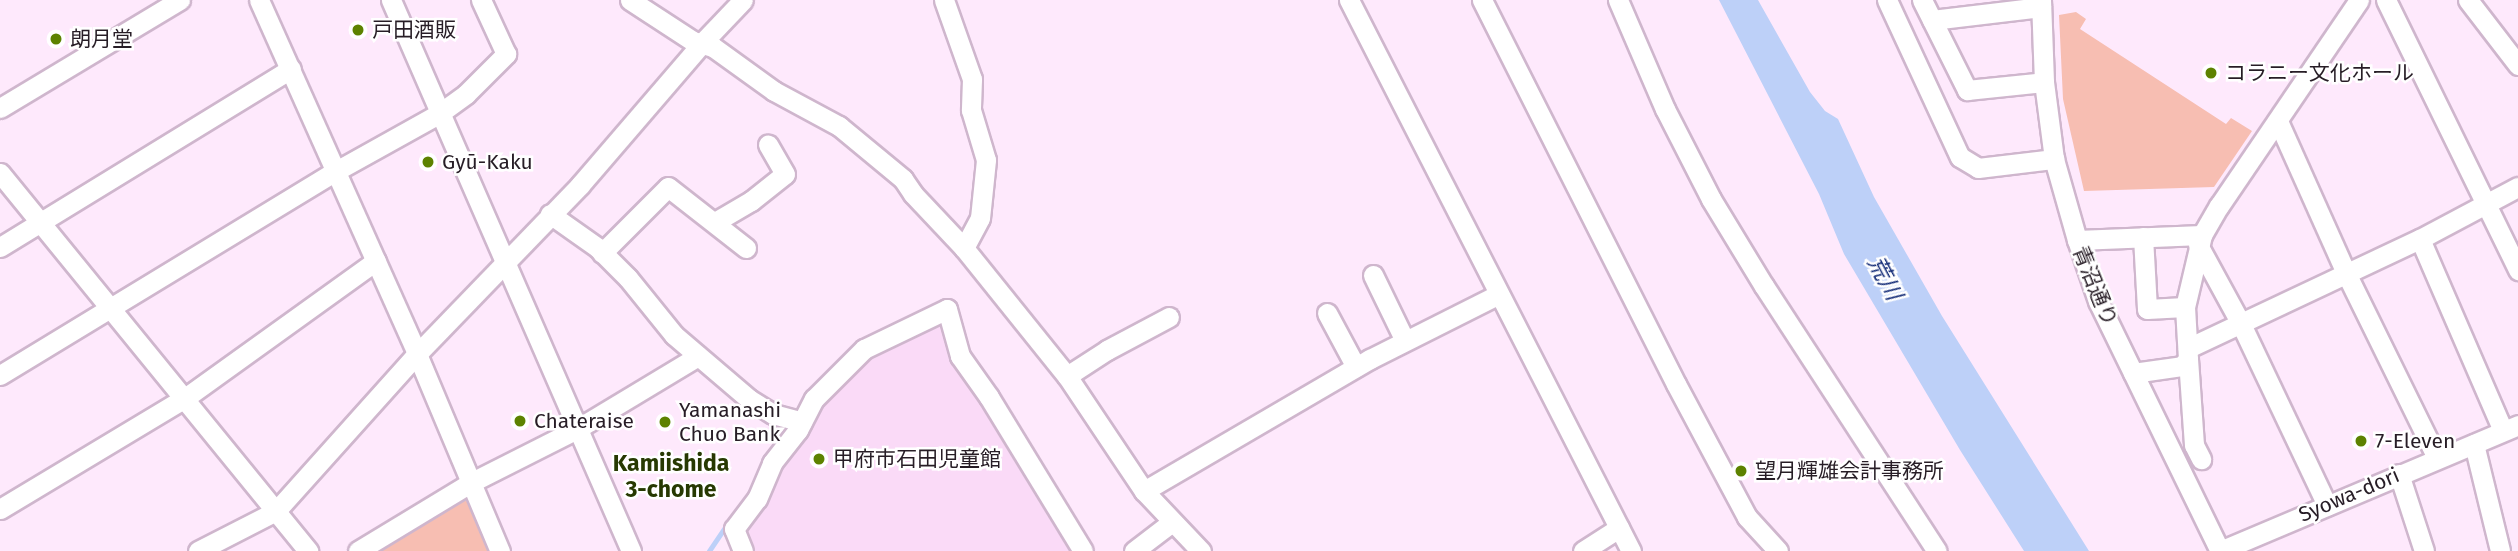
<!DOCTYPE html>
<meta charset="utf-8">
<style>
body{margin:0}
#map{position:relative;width:2518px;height:551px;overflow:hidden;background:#fee9fc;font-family:"Fira Sans","Noto Sans JP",sans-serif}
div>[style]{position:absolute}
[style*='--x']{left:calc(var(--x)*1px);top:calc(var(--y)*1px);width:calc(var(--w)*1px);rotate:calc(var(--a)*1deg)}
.built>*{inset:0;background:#fadaf7}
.green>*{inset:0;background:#f7beb2}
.water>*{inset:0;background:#bdd0f8}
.stream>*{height:4.5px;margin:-2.25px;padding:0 2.25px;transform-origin:2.25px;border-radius:2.25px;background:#bdd0f8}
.roads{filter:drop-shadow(2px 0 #cfb6cd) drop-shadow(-2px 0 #cfb6cd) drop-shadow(0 2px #cfb6cd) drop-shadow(0 -2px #cfb6cd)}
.minor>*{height:19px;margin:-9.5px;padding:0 9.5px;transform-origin:9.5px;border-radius:9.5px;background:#fff}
.dots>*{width:19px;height:19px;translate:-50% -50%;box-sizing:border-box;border:4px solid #fff;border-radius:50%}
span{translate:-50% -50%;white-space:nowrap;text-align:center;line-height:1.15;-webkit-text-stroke:5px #fff;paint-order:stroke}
.poi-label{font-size:21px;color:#271d26}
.left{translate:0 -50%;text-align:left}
.street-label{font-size:21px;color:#271d26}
.water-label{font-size:23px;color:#152d78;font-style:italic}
.neighbourhood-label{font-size:23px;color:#273902;font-weight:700}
</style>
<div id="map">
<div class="built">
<div style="clip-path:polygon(935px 319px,946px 322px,1074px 551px,747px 551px,740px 536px,775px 468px,808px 421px,867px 354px)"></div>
</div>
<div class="green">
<div style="clip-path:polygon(2076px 12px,2086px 19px,2080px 29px,2226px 124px,2231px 118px,2252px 131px,2214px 187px,2084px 191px,2063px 99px,2059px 15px)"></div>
<div style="clip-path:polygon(464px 500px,468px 502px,490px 551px,375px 551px)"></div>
</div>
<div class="water">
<div style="clip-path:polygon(1719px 0,1758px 0,1810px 92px,1825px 111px,1838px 119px,1874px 197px,1942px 316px,2089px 551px,2024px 551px,1960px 450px,1844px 254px,1819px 194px)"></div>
</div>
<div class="stream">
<div style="--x:709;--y:551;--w:27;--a:-56"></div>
</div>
<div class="roads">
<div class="minor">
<div style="--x:259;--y:0;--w:388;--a:65.9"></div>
<div style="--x:417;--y:354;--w:214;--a:67.2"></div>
<div style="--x:391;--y:0;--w:601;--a:66.46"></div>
<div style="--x:630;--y:0;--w:75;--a:33.1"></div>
<div style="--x:693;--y:41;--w:21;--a:17"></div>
<div style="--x:713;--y:47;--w:75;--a:35.8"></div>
<div style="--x:774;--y:91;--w:74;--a:28.3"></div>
<div style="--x:839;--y:126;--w:83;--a:39.6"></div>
<div style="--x:903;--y:179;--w:18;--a:56"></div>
<div style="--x:913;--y:194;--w:74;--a:46.6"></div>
<div style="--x:964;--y:248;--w:164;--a:51.2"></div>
<div style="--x:1067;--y:376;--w:138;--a:56.2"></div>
<div style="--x:1144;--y:491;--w:83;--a:46.5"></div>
<div style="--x:944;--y:0;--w:84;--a:70.5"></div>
<div style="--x:972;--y:79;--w:31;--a:92"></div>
<div style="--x:971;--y:110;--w:52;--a:73.3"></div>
<div style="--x:986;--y:160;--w:58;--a:95.9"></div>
<div style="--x:980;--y:218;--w:34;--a:118"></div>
<div style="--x:1349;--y:0;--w:619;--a:62.9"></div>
<div style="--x:1482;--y:0;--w:430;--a:63.2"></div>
<div style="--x:1676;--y:384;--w:151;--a:61.9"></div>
<div style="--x:1747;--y:517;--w:46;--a:47.6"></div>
<div style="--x:1618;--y:0;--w:119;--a:66.7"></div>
<div style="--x:1665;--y:109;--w:101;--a:62.9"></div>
<div style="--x:1711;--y:199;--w:102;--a:58.7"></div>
<div style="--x:1764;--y:286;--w:316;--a:56.9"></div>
<div style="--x:1887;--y:0;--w:173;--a:65.1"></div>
<div style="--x:1960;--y:157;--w:21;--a:31"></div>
<div style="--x:1978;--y:168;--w:77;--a:-6.8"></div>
<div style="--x:1922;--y:0;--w:101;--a:63.4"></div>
<div style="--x:1967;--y:90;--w:77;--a:-5.9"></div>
<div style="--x:2041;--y:0;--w:82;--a:87.9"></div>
<div style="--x:2044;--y:82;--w:78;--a:82.6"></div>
<div style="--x:2054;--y:159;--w:84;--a:74.1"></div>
<div style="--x:2077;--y:240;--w:65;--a:71"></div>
<div style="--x:2098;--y:301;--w:278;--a:64"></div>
<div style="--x:2386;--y:0;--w:301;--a:63.9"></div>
<div style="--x:2468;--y:0;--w:82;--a:52.4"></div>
<div style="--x:1932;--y:20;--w:110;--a:-6.8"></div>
<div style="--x:0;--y:108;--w:210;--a:-31"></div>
<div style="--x:2278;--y:121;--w:167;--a:65.9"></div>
<div style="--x:2346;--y:273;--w:206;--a:63.8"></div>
<div style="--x:0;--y:173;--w:488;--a:50.8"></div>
<div style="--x:550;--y:214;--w:59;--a:35.3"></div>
<div style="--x:598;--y:248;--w:42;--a:45"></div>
<div style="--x:628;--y:278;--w:73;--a:51.1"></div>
<div style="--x:674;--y:335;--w:99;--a:40.5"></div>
<div style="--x:749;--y:399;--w:28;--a:32"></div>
<div style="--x:773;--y:414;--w:30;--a:15"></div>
<div style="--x:715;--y:222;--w:42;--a:-30.3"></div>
<div style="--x:751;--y:201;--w:43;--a:-38.5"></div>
<div style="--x:785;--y:174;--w:34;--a:-120"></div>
<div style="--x:2143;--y:237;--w:72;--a:86.8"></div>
<div style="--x:2147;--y:309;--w:38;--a:-3"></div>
<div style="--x:2420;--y:239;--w:209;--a:66.6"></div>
<div style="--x:2077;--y:240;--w:125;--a:-2.3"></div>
<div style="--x:2198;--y:245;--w:88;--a:61.4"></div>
<div style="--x:2240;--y:322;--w:203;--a:64.6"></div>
<div style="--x:0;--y:247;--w:341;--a:-31.5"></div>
<div style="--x:602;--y:253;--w:93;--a:-45"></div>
<div style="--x:668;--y:187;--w:99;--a:38"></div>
<div style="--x:1373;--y:275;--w:73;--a:64.1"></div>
<div style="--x:1327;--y:313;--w:61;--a:61.8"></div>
<div style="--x:2188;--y:348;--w:256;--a:-25.2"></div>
<div style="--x:2420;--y:239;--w:111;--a:-28"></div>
<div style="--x:2188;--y:359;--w:86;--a:86"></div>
<div style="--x:2194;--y:445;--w:16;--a:63"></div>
<div style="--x:2133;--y:373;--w:49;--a:-8.1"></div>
<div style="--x:2182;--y:366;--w:9;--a:-49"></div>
<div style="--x:2188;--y:359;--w:52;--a:-93.3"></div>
<div style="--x:2185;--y:307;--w:74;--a:-76.7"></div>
<div style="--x:2202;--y:235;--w:34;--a:-60"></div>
<div style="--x:2219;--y:206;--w:249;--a:-55.8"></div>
<div style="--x:0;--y:375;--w:393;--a:-31.3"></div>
<div style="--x:336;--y:171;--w:119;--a:-29.1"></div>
<div style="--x:440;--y:113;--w:32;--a:-36"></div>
<div style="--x:466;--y:94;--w:57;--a:-45"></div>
<div style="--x:506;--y:54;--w:60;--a:-114.8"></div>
<div style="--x:1067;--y:376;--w:48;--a:-33"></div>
<div style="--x:1107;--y:350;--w:70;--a:-28"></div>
<div style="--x:2474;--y:444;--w:110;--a:76.3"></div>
<div style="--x:2399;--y:474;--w:81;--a:72"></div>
<div style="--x:1144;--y:491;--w:262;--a:-30.3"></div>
<div style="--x:1370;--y:359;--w:144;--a:-26.7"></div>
<div style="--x:0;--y:509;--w:216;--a:-31"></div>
<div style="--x:185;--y:398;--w:235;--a:-35.7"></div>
<div style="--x:198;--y:551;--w:88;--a:-27.1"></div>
<div style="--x:276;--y:511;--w:211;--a:-48.1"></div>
<div style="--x:417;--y:354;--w:235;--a:-46"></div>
<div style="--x:580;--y:185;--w:187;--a:-49.3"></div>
<div style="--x:702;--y:43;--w:59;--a:-46.4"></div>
<div style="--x:358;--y:551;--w:133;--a:-31.2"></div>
<div style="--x:472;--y:482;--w:118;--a:-26.8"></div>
<div style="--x:577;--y:429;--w:141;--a:-31.1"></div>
<div style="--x:743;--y:551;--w:24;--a:-112"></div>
<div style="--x:734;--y:529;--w:38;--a:-53"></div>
<div style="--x:757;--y:499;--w:39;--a:-67"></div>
<div style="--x:772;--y:463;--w:42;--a:-51.8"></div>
<div style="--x:798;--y:430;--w:35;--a:-63"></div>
<div style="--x:814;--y:399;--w:71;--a:-45"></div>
<div style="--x:864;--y:349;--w:92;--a:-25.7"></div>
<div style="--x:947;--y:309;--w:49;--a:74.5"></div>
<div style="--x:960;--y:356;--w:50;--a:54.7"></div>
<div style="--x:989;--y:397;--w:180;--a:58.6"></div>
<div style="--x:1134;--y:551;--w:48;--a:-37.3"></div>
<div style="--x:1583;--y:551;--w:43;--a:-32.6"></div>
<div style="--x:2220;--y:551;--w:324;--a:-22.9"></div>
</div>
</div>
<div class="dots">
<div style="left:358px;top:30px;background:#5d8200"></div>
<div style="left:56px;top:39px;background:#5d8200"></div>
<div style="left:2211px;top:73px;background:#5d8200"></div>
<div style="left:428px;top:162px;background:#5d8200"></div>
<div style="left:520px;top:421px;background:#5d8200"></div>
<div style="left:665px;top:422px;background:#5d8200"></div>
<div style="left:2361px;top:441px;background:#5d8200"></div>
<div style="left:819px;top:459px;background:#5d8200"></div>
<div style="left:1741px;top:471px;background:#5d8200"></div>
</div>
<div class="poi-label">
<span class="left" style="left:372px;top:30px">戸田酒販</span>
<span class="left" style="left:70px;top:39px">朗月堂</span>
<span class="left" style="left:2225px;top:73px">コラニー文化ホール</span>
<span class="left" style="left:442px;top:162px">Gyū-Kaku</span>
<span class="left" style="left:679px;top:422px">Yamanashi<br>Chuo Bank</span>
<span class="left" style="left:534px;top:421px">Chateraise</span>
<span class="left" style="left:2375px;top:441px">7-Eleven</span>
<span class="left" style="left:833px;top:459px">甲府市石田児童館</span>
<span class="left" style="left:1755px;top:471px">望月輝雄会計事務所</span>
</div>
<div class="street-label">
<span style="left:2095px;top:286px;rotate:68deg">青沼通り</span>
<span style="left:2349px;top:495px;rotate:-23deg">Syowa-dori</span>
</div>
<div class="water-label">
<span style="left:1885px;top:278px;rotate:62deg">荒川</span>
</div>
<div class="neighbourhood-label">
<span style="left:671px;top:476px">Kamiishida<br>3-chome</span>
</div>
</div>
